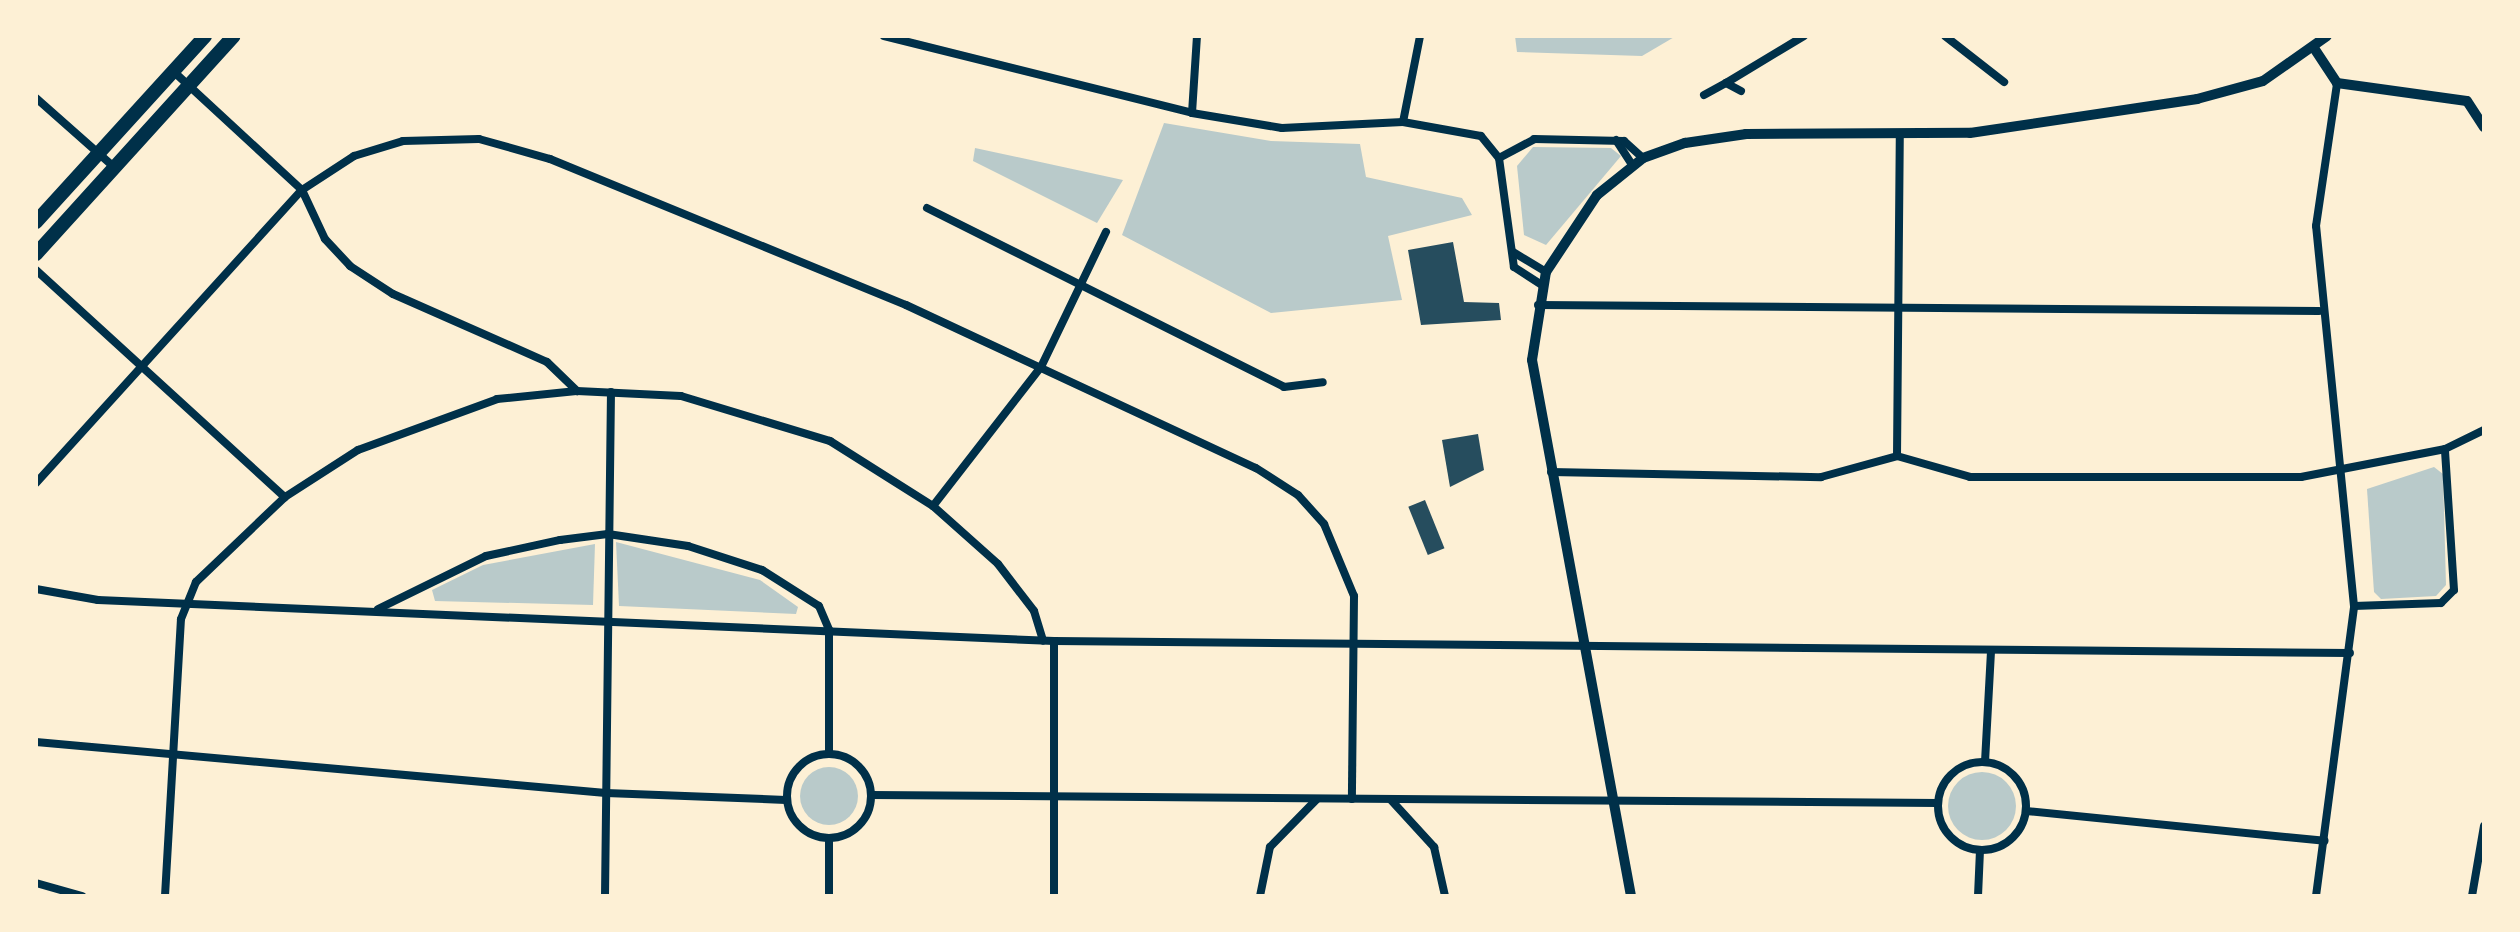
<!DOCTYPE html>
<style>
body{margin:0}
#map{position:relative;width:2520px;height:932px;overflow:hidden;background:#fdf0d5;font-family:"Archivo Narrow",sans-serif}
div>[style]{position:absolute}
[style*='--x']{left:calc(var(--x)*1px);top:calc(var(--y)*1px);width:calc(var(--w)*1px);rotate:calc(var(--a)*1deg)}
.green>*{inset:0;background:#b9caca}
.round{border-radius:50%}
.building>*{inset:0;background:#264d5e;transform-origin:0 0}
.minor>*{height:8px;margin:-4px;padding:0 4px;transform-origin:4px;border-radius:4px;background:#003049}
.minor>.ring{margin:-4px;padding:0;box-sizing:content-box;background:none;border:8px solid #003049;border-radius:50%}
.tertiary>*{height:10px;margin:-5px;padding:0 5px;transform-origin:5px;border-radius:5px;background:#003049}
.primary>*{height:14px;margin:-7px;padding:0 7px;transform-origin:7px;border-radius:7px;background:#003049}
span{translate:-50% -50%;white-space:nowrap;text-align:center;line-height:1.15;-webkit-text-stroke:7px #fdf0d5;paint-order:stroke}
.frame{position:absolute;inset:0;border:38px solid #fdf0d5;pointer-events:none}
</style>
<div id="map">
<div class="green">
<div style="clip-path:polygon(1515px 36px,1676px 36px,1642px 56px,1517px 52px)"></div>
<div style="clip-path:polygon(1164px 123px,1271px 141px,1360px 144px,1366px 177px,1462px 198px,1472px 215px,1388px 236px,1402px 300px,1271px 313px,1122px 235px)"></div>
<div style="clip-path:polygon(1533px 147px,1611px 148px,1621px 156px,1546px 245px,1524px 235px,1517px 166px)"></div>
<div style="clip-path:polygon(975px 148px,1123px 180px,1097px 223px,973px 161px)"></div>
<div style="clip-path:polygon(2434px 467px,2443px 474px,2446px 585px,2436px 596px,2381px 599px,2374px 592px,2367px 489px)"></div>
<div style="clip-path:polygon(616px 542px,760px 580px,798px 607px,796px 614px,619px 606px)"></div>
<div style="clip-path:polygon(595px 544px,593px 605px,435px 601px,432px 590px,483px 565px)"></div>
<div class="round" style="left:800px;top:767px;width:58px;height:58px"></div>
<div class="round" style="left:1948px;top:772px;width:68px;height:68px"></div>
</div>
<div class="building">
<div style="clip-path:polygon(1453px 242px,1464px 302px,1499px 303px,1501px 320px,1421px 325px,1408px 250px)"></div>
<div style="clip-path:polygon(1478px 434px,1484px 470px,1450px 487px,1442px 440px)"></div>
<div style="left:1425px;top:500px;width:52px;height:18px;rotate:68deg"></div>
</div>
<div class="minor">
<div style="--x:884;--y:36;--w:317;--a:14"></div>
<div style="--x:1192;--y:113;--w:91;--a:9.5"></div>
<div style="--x:1282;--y:128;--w:121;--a:-2.8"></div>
<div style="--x:1403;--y:122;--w:79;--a:10.2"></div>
<div style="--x:1481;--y:136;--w:28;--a:51"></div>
<div style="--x:1499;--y:158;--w:110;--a:82.2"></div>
<div style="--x:1514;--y:267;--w:33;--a:33"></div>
<div style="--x:1945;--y:36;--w:75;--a:37.9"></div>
<div style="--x:173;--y:71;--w:176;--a:42.7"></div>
<div style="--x:302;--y:190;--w:54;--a:64.9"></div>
<div style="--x:325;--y:239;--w:37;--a:47"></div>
<div style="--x:350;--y:266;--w:51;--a:33.1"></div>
<div style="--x:393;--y:294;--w:168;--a:23.8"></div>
<div style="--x:547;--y:362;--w:42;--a:44"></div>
<div style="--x:1741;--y:91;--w:17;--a:-152"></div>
<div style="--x:1726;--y:83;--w:91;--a:-31.1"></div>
<div style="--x:1704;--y:95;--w:25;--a:-29"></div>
<div style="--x:36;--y:98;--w:106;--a:41.5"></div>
<div style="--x:1192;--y:113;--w:77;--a:-86.3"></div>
<div style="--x:1403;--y:122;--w:88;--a:-78.8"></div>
<div style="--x:1616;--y:140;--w:31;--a:57"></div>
<div style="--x:1499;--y:158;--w:40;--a:-28"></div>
<div style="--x:1534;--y:139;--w:90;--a:1.3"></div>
<div style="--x:1624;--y:141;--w:25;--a:42"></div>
<div style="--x:927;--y:208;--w:399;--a:26.6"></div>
<div style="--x:1284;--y:387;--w:39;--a:-7"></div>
<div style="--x:1513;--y:252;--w:39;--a:31"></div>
<div style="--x:36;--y:270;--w:337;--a:42.4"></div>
<div style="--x:1538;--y:305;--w:781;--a:0.44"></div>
<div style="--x:1897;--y:456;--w:321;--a:-89.5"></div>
<div style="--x:1551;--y:472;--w:270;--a:1.1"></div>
<div style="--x:1821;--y:477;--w:79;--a:-15.4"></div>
<div style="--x:1897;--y:456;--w:76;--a:16"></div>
<div style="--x:1970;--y:477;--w:331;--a:0"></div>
<div style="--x:2301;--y:477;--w:147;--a:-11"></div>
<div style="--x:2445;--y:449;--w:43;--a:-26"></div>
<div style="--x:36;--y:483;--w:396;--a:-47.8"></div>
<div style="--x:302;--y:190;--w:62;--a:-33.2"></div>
<div style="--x:354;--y:156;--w:51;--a:-17"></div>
<div style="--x:403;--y:141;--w:76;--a:-1.5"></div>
<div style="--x:479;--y:139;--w:74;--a:15.7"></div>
<div style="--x:550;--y:159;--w:385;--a:22.3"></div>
<div style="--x:906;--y:305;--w:386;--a:25"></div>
<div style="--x:1256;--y:468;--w:50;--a:32.7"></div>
<div style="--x:1298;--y:495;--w:39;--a:48"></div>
<div style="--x:1324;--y:524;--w:78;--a:67.4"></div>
<div style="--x:1354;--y:596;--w:203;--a:90.6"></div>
<div style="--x:933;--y:506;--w:176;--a:-52.2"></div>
<div style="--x:1041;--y:367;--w:150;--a:-64.3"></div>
<div style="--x:36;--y:589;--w:63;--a:10.1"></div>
<div style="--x:98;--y:600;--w:957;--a:2.46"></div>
<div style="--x:1054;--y:641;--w:1296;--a:0.53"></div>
<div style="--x:2354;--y:606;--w:87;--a:-2"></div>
<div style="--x:2441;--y:603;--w:18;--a:-45"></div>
<div style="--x:2454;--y:590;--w:141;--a:-93.7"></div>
<div style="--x:378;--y:609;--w:120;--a:-26.1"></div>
<div style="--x:486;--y:556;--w:76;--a:-12.2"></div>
<div style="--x:560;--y:540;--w:48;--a:-7.1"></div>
<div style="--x:608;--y:534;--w:81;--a:8.5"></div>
<div style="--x:688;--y:546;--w:78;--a:18"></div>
<div style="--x:762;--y:570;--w:67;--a:32.3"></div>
<div style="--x:819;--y:606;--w:26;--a:67"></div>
<div style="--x:829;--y:630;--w:123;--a:90"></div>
<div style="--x:36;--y:742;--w:572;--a:5.11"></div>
<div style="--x:606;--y:793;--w:180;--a:2.2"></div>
<div class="ring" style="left:787px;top:754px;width:76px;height:76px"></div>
<div class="ring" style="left:1938px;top:762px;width:80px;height:80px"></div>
<div style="--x:1985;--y:762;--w:111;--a:-86.9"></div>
<div style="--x:871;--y:795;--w:1067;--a:0.43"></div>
<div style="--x:1391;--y:800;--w:64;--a:47.5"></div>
<div style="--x:1434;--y:847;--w:50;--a:77.3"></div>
<div style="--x:2026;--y:811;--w:300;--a:5.7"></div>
<div style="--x:829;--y:838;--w:58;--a:90"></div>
<div style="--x:36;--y:883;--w:48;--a:15.8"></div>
<div style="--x:165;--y:896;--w:277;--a:-86.7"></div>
<div style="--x:181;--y:619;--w:40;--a:-68"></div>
<div style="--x:196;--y:582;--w:123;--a:-43.7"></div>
<div style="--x:285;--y:497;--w:87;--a:-32.8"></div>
<div style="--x:358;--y:450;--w:148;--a:-20.1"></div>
<div style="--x:497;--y:399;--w:80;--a:-5.7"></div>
<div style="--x:577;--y:391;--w:104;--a:2.8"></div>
<div style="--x:681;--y:396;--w:156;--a:16.8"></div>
<div style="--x:830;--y:441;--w:122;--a:32.3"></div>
<div style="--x:933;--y:506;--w:87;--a:41.7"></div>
<div style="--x:998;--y:564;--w:59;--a:52.5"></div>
<div style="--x:1034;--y:611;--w:31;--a:73"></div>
<div style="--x:605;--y:896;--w:504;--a:-89.32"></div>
<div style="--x:1054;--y:896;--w:255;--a:-90"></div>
<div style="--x:1260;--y:896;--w:50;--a:-78.5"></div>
<div style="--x:1270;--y:847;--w:67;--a:-45.6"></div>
<div style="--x:1978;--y:896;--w:45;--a:-87.5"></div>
<div style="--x:2316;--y:896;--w:292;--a:-82.5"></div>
<div style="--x:2354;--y:606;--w:382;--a:-95.7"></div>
<div style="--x:2316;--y:226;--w:145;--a:-81.6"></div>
<div style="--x:2472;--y:896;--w:71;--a:-80.3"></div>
</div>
<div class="tertiary">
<div style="--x:2314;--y:48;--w:42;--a:56.7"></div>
<div style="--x:2337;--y:83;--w:131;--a:7.9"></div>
<div style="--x:2467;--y:101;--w:31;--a:57"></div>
<div style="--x:1631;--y:896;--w:545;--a:-100.46"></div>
<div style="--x:1532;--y:360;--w:89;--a:-81"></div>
<div style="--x:1546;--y:272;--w:92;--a:-56.5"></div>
<div style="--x:1597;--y:195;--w:59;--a:-38.8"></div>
<div style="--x:1643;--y:158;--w:45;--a:-19.7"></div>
<div style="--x:1685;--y:143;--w:62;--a:-8.4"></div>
<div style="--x:1746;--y:134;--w:224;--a:-0.3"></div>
<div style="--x:1970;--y:133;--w:230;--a:-8.5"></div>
<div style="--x:2197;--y:99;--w:68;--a:-15.3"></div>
<div style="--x:2263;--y:81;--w:78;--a:-35.1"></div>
</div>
<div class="primary">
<div style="--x:36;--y:222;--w:251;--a:-47.7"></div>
<div style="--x:36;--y:254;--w:294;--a:-47.8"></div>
</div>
<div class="frame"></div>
</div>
